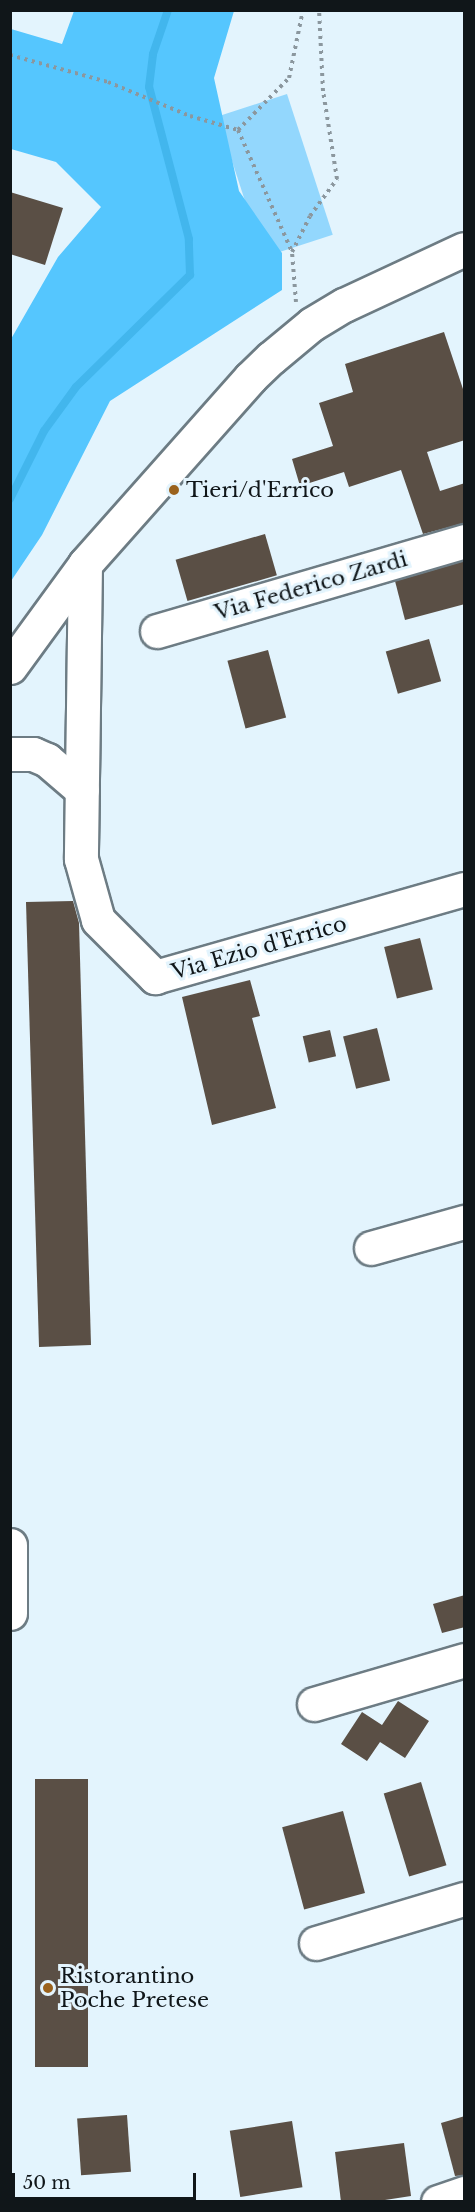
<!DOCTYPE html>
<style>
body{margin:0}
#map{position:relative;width:475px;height:2212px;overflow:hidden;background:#e3f4fd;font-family:"Libre Baskerville",serif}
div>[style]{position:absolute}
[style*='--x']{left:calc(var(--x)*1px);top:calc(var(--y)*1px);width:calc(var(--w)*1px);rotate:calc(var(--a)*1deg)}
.green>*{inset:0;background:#93d7fd;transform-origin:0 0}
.forest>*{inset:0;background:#55c6fe}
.stream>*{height:8px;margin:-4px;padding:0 4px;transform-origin:4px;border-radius:4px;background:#42b6ed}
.building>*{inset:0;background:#5a4f45;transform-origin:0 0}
.path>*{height:4px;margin-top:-2px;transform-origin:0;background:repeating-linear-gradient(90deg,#8b979e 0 3px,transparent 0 7.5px)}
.roads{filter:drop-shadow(2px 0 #6d7c84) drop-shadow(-2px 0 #6d7c84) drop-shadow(0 2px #6d7c84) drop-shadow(0 -2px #6d7c84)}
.minor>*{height:33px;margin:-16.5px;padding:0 16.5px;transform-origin:16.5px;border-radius:16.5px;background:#fff}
.dots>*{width:16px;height:16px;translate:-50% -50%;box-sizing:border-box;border:3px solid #e3f4fd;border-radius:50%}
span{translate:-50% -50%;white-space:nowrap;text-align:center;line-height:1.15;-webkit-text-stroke:6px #e3f4fd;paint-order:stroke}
.poi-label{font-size:21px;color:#101619}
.left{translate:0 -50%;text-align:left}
.street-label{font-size:21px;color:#101619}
.frame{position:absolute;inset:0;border:12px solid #101619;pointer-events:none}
.scale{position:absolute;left:12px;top:2173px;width:184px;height:27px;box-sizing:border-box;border:3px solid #101619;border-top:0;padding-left:8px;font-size:18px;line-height:21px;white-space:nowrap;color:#101619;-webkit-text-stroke:4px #e3f4fd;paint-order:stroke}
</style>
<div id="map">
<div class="green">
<div style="left:287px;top:94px;width:148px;height:73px;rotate:72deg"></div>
</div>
<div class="forest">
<div style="clip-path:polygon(74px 11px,234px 11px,214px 78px,239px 191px,282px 253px,282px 290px,110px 401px,42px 535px,11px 581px,11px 339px,58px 257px,101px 207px,56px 162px,11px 149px,11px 29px,62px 44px)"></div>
</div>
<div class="stream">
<div style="--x:10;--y:499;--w:76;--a:-63.4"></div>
<div style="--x:44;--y:431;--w:54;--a:-54"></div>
<div style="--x:76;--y:387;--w:160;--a:-44.5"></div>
<div style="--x:190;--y:275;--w:36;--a:-92"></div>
<div style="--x:189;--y:239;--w:157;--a:-104.7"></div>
<div style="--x:149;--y:87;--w:33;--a:-83"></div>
<div style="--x:153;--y:54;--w:46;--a:-71.2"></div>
</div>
<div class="building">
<div style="clip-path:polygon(10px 192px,63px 208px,45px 265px,10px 254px)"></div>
<div style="clip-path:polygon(444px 332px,465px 395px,465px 440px,427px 452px,440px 491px,465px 483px,465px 523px,423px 534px,401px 470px,349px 487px,344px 472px,300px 486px,292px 459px,333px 446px,319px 403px,353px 392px,345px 364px)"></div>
<div style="left:265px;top:534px;width:43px;height:93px;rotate:74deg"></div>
<div style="clip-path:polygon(465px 560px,465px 604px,405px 620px,395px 581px)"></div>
<div style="left:429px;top:639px;width:44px;height:45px;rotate:74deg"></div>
<div style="left:268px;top:650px;width:70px;height:42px;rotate:75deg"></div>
<div style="clip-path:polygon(73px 901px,79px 923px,91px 1345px,39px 1347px,26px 902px)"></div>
<div style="left:420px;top:938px;width:53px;height:37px;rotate:76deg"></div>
<div style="clip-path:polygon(250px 980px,260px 1016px,252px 1018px,276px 1108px,212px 1125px,182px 997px)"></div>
<div style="left:377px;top:1028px;width:54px;height:35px;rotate:76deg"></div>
<div style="left:330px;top:1030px;width:27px;height:28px;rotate:77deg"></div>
<div style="clip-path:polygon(465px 1595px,465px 1627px,442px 1633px,433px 1604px)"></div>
<div style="clip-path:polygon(398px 1701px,429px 1721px,405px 1758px,380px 1742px,367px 1761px,341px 1744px,362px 1712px,382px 1725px)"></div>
<div style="left:88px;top:1779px;width:288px;height:53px;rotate:90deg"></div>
<div style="left:421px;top:1782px;width:87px;height:39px;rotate:73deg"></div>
<div style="left:343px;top:1811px;width:85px;height:63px;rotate:75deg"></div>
<div style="left:127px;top:2115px;width:57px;height:50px;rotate:86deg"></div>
<div style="clip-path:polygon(465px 2116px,465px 2175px,455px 2176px,441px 2123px)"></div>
<div style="left:292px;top:2121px;width:67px;height:63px;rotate:81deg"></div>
<div style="clip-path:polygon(404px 2143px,411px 2196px,372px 2202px,341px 2202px,335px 2152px)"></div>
</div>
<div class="path">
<div style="--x:10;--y:55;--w:102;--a:15.4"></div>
<div style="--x:108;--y:82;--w:89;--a:22.5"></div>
<div style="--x:190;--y:116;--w:50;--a:16.3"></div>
<div style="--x:238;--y:130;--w:133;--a:66.1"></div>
<div style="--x:238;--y:130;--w:73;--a:-45.6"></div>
<div style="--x:289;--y:78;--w:69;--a:-78.4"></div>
<div style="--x:296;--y:302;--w:50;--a:-94.6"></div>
<div style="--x:292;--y:252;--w:40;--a:-63.4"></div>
<div style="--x:310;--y:216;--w:46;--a:-53.9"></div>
<div style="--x:337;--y:179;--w:89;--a:-99"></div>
<div style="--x:323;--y:91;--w:81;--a:-92.8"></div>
</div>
<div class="roads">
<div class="minor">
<div style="--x:85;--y:564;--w:295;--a:90.8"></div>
<div style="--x:81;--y:859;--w:63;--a:74.4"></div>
<div style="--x:98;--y:920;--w:81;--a:45"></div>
<div style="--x:155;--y:977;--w:321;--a:-15.9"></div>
<div style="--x:157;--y:631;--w:320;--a:-16.3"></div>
<div style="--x:10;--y:667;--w:127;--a:-53.9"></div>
<div style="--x:85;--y:564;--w:249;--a:-48.4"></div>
<div style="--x:250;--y:378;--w:29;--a:-44"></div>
<div style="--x:271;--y:358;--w:53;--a:-39.7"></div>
<div style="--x:312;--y:324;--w:37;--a:-31"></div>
<div style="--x:344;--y:305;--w:132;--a:-25"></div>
<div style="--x:10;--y:754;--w:23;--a:0"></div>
<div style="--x:33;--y:754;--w:15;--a:23"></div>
<div style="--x:47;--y:760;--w:46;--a:40.6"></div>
<div style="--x:371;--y:1248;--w:97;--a:-15.6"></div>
<div style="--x:10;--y:1545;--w:68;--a:90"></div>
<div style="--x:314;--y:1704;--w:156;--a:-16.3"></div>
<div style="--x:316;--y:1943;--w:154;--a:-16.6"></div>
<div style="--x:438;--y:2202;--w:28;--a:-19"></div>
</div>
</div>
<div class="dots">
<div style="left:174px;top:490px;background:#9a621d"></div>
<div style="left:48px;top:1988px;background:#9a621d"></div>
</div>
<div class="poi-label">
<span class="left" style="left:186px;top:490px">Tieri/d'Errico</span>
<span class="left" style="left:60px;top:1988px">Ristorantino<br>Poche Pretese</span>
</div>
<div class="street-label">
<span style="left:311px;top:586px;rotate:-16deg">Via Federico Zardi</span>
<span style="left:259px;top:948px;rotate:-16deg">Via Ezio d'Errico</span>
</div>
<div class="frame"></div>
<div class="scale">50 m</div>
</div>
